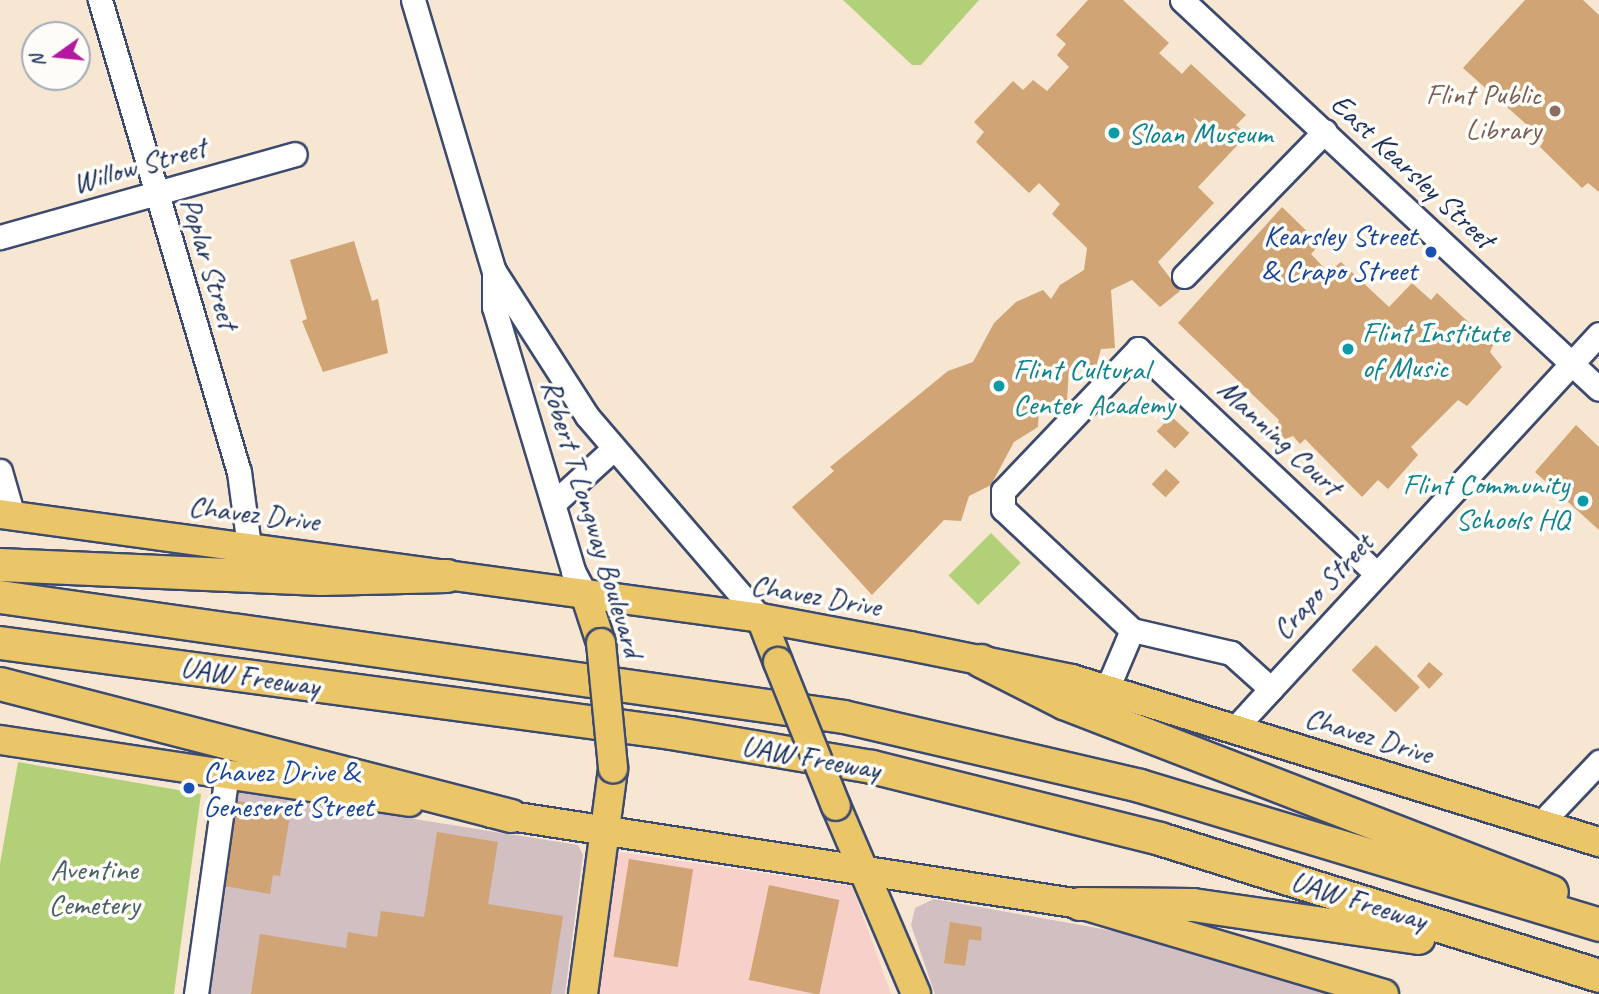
<!DOCTYPE html>
<style>
body{margin:0}
#map{position:relative;width:1599px;height:994px;overflow:hidden;background:#f7e6d1;font-family:Caveat,sans-serif}
div>[style]{position:absolute}
[style*='--x']{left:calc(var(--x)*1px);top:calc(var(--y)*1px);width:calc(var(--w)*1px);rotate:calc(var(--a)*1deg)}
.built>*{inset:0;background:#f7d1c9}
.industrial>*{inset:0;background:#d2bfc1}
.green>*{inset:0;background:#b2d078;transform-origin:0 0}
.building>*{inset:0;background:#d0a474;transform-origin:0 0}
.roads{filter:drop-shadow(2px 0 #3c4a6f) drop-shadow(-2px 0 #3c4a6f) drop-shadow(0 2px #3c4a6f) drop-shadow(0 -2px #3c4a6f)}
.minor>*{height:23px;margin:-11.5px;padding:0 11.5px;transform-origin:11.5px;border-radius:11.5px;background:#fff}
.major>*{height:28px;margin:-14px;padding:0 14px;transform-origin:14px;border-radius:14px;background:#ebc669}
.highway>*{height:32px;margin:-16px;padding:0 16px;transform-origin:16px;border-radius:16px;background:#ebc669}
.bridges{filter:drop-shadow(2px 0 #3c4a6f) drop-shadow(-2px 0 #3c4a6f) drop-shadow(0 2px #3c4a6f) drop-shadow(0 -2px #3c4a6f)}
.major-bridge>*{height:28px;margin:-14px;padding:0 14px;transform-origin:14px;border-radius:14px;background:#ebc669}
.dots>*{width:19px;height:19px;translate:-50% -50%;box-sizing:border-box;border:4px solid #fdfcf7;border-radius:50%}
span{translate:-50% -50%;white-space:nowrap;text-align:center;line-height:1.15;-webkit-text-stroke:7px #fdfcf7;paint-order:stroke}
.education-label{font-size:30px;color:#785e54}
.right{translate:-100% -50%;text-align:right}
.culture-label{font-size:30px;color:#0d838f}
.left{translate:0 -50%;text-align:left}
.street-label{font-size:30px;color:#1b2f5e}
.transit-label{font-size:30px;color:#164399}
.park-label{font-size:30px;color:#485f66}
.north{position:absolute;left:21px;top:21px;width:70px;height:70px;box-sizing:border-box;background:#fdfcf7;border:2px solid #a3aaba;border-radius:50%;rotate:255deg;font-size:19px;font-weight:700;line-height:28px;text-align:center;color:#1b2f5e}
.north::after{content:'';display:block;margin:auto;width:24px;height:32px;background:#b5179e;clip-path:polygon(50% 0,100% 100%,50% 72%,0 100%)}
</style>
<div id="map">
<div class="built">
<div style="clip-path:polygon(618px 852px,852px 886px,891px 994px,599px 994px)"></div>
</div>
<div class="industrial">
<div style="clip-path:polygon(239px 791px,578px 845px,583px 855px,565px 994px,205px 994px)"></div>
<div style="clip-path:polygon(934px 899px,1153px 938px,1347px 994px,935px 994px,911px 925px,915px 908px)"></div>
</div>
<div class="green">
<div style="clip-path:polygon(843px 0,979px 0,921px 65px,912px 65px)"></div>
<div style="left:991px;top:533px;width:42px;height:60px;rotate:45deg"></div>
<div style="clip-path:polygon(18px 762px,201px 794px,174px 994px,0 994px,0 864px)"></div>
</div>
<div class="building">
<div style="clip-path:polygon(1088px 0,1123px 0,1169px 43px,1159px 53px,1182px 74px,1191px 64px,1246px 115px,1236px 125px,1247px 135px,1198px 187px,1214px 203px,1158px 262px,1180px 291px,1160px 307px,1132px 280px,1111px 290px,1115px 348px,1101px 349px,1096px 367px,1069px 368px,1067px 400px,1039px 406px,1038px 427px,1014px 442px,991px 485px,969px 496px,961px 521px,944px 520px,872px 595px,792px 507px,834px 471px,830px 467px,948px 371px,973px 362px,994px 323px,1016px 302px,1043px 290px,1051px 299px,1060px 285px,1084px 270px,1087px 248px,1052px 214px,1060px 204px,1039px 183px,1029px 193px,976px 142px,984px 132px,974px 122px,1013px 81px,1023px 90px,1033px 80px,1047px 91px,1069px 67px,1057px 55px,1066px 44px,1056px 35px)"></div>
<div style="clip-path:polygon(1525px 0,1583px 0,1599px 15px,1599px 192px,1588px 183px,1582px 188px,1540px 147px,1544px 140px,1463px 68px)"></div>
<div style="clip-path:polygon(1282px 207px,1320px 244px,1311px 254px,1328px 272px,1341px 262px,1389px 307px,1412px 283px,1431px 300px,1437px 293px,1493px 345px,1490px 352px,1502px 367px,1467px 406px,1458px 400px,1411px 447px,1418px 455px,1388px 489px,1378px 480px,1362px 497px,1305px 439px,1300px 444px,1293px 436px,1285px 439px,1275px 430px,1279px 420px,1178px 323px)"></div>
<div style="clip-path:polygon(354px 241px,372px 301px,378px 299px,388px 353px,323px 372px,302px 321px,307px 319px,290px 260px)"></div>
<div style="left:1171px;top:416px;width:25px;height:21px;rotate:43deg"></div>
<div style="clip-path:polygon(1576px 425px,1599px 447px,1599px 530px,1535px 472px)"></div>
<div style="left:1166px;top:469px;width:19px;height:21px;rotate:43deg"></div>
<div style="left:1376px;top:645px;width:61px;height:35px;rotate:44deg"></div>
<div style="clip-path:polygon(1429px 662px,1443px 674px,1429px 689px,1417px 676px)"></div>
<div style="clip-path:polygon(237px 801px,291px 809px,280px 876px,273px 875px,270px 894px,225px 886px)"></div>
<div style="clip-path:polygon(437px 832px,498px 842px,488px 904px,563px 916px,551px 994px,251px 994px,260px 934px,346px 948px,348px 932px,377px 937px,381px 911px,424px 917px)"></div>
<div style="left:629px;top:859px;width:65px;height:99px;rotate:9deg"></div>
<div style="left:769px;top:885px;width:72px;height:97px;rotate:12deg"></div>
<div style="clip-path:polygon(950px 922px,982px 927px,981px 941px,969px 939px,965px 966px,944px 963px)"></div>
</div>
<div class="roads">
<div class="minor">
<div style="--x:100;--y:0;--w:492;--a:73.6"></div>
<div style="--x:239;--y:472;--w:75;--a:82.3"></div>
<div style="--x:413;--y:0;--w:283;--a:73.4"></div>
<div style="--x:494;--y:271;--w:36;--a:90"></div>
<div style="--x:494;--y:307;--w:276;--a:73.3"></div>
<div style="--x:573;--y:571;--w:26;--a:62"></div>
<div style="--x:1182;--y:0;--w:570;--a:43.01"></div>
<div style="--x:0;--y:237;--w:306;--a:-15.7"></div>
<div style="--x:494;--y:271;--w:172;--a:57.3"></div>
<div style="--x:587;--y:416;--w:267;--a:49.3"></div>
<div style="--x:1184;--y:276;--w:202;--a:-45.8"></div>
<div style="--x:0;--y:471;--w:47;--a:73.9"></div>
<div style="--x:555;--y:502;--w:79;--a:-42.4"></div>
<div style="--x:1107;--y:689;--w:64;--a:-67"></div>
<div style="--x:1271;--y:689;--w:54;--a:-138"></div>
<div style="--x:1231;--y:653;--w:102;--a:-166.9"></div>
<div style="--x:1132;--y:630;--w:177;--a:-136.8"></div>
<div style="--x:1003;--y:509;--w:18;--a:-90"></div>
<div style="--x:1003;--y:491;--w:196;--a:-46.4"></div>
<div style="--x:1138;--y:349;--w:328;--a:43.3"></div>
<div style="--x:1235;--y:728;--w:536;--a:-47.27"></div>
<div style="--x:1540;--y:824;--w:86;--a:-46.4"></div>
<div style="--x:196;--y:994;--w:222;--a:-82"></div>
</div>
<div class="major">
<div style="--x:0;--y:514;--w:768;--a:7.78"></div>
<div style="--x:761;--y:618;--w:152;--a:10.6"></div>
<div style="--x:910;--y:646;--w:165;--a:11.5"></div>
<div style="--x:1072;--y:679;--w:552;--a:17.19"></div>
<div style="--x:585;--y:594;--w:52;--a:71.9"></div>
<div style="--x:761;--y:618;--w:47;--a:68.9"></div>
<div style="--x:0;--y:740;--w:414;--a:8.6"></div>
<div style="--x:836;--y:806;--w:204;--a:66.9"></div>
<div style="--x:491;--y:813;--w:596;--a:8.78"></div>
<div style="--x:1080;--y:904;--w:317;--a:16.5"></div>
<div style="--x:583;--y:994;--w:228;--a:-82.4"></div>
</div>
<div class="highway">
<div style="--x:0;--y:565;--w:321;--a:2.5"></div>
<div style="--x:321;--y:579;--w:126;--a:-1.4"></div>
<div style="--x:0;--y:597;--w:852;--a:8.09"></div>
<div style="--x:844;--y:717;--w:304;--a:13.1"></div>
<div style="--x:1140;--y:786;--w:480;--a:16.8"></div>
<div style="--x:0;--y:643;--w:677;--a:7.64"></div>
<div style="--x:671;--y:733;--w:204;--a:9.6"></div>
<div style="--x:872;--y:767;--w:297;--a:14"></div>
<div style="--x:1160;--y:839;--w:460;--a:17.3"></div>
<div style="--x:981;--y:661;--w:93;--a:26.8"></div>
<div style="--x:1064;--y:703;--w:523;--a:21.17"></div>
<div style="--x:0;--y:684;--w:528;--a:14.48"></div>
<div style="--x:1080;--y:904;--w:113;--a:0.5"></div>
<div style="--x:1193;--y:905;--w:228;--a:8.3"></div>
</div>
</div>
<div class="bridges">
<div class="major-bridge">
<div style="--x:601;--y:643;--w:126;--a:84.5"></div>
<div style="--x:778;--y:662;--w:155;--a:68.1"></div>
</div>
</div>
<div class="dots">
<div style="left:1555px;top:111px;background:#8d6e63"></div>
<div style="left:1114px;top:133px;background:#0f9aa8"></div>
<div style="left:1431px;top:252px;background:#1a4fb4"></div>
<div style="left:1348px;top:349px;background:#0f9aa8"></div>
<div style="left:999px;top:386px;background:#0f9aa8"></div>
<div style="left:1583px;top:501px;background:#0f9aa8"></div>
<div style="left:189px;top:788px;background:#1a4fb4"></div>
</div>
<div class="education-label">
<span class="right" style="left:1541px;top:111px">Flint Public<br>Library</span>
</div>
<div class="culture-label">
<span class="left" style="left:1128px;top:133px">Sloan Museum</span>
<span class="left" style="left:1362px;top:349px">Flint Institute<br>of Music</span>
<span class="left" style="left:1013px;top:386px">Flint Cultural<br>Center Academy</span>
<span class="right" style="left:1569px;top:501px">Flint Community<br>Schools HQ</span>
</div>
<div class="street-label">
<span style="left:139px;top:165px;rotate:-16deg">Willow Street</span>
<span style="left:1413px;top:171px;rotate:43deg">East Kearsley Street</span>
<span style="left:210px;top:263px;rotate:73deg">Poplar Street</span>
<span style="left:1280px;top:437px;rotate:43deg">Manning Court</span>
<span style="left:254px;top:513px;rotate:7deg">Chavez Drive</span>
<span style="left:593px;top:518px;rotate:73deg">Robert T Longway Boulevard</span>
<span style="left:1322px;top:586px;rotate:-47deg">Crapo Street</span>
<span style="left:816px;top:595px;rotate:10deg">Chavez Drive</span>
<span style="left:250px;top:676px;rotate:8deg">UAW Freeway</span>
<span style="left:1369px;top:735px;rotate:17deg">Chavez Drive</span>
<span style="left:811px;top:757px;rotate:10deg">UAW Freeway</span>
<span style="left:1359px;top:900px;rotate:17deg">UAW Freeway</span>
</div>
<div class="transit-label">
<span class="right" style="left:1417px;top:252px">Kearsley Street<br>&amp; Crapo Street</span>
<span class="left" style="left:203px;top:788px">Chavez Drive &amp;<br>Geneseret Street</span>
</div>
<div class="park-label">
<span style="left:94px;top:886px">Aventine<br>Cemetery</span>
</div>
<div class="north">N</div>
</div>
